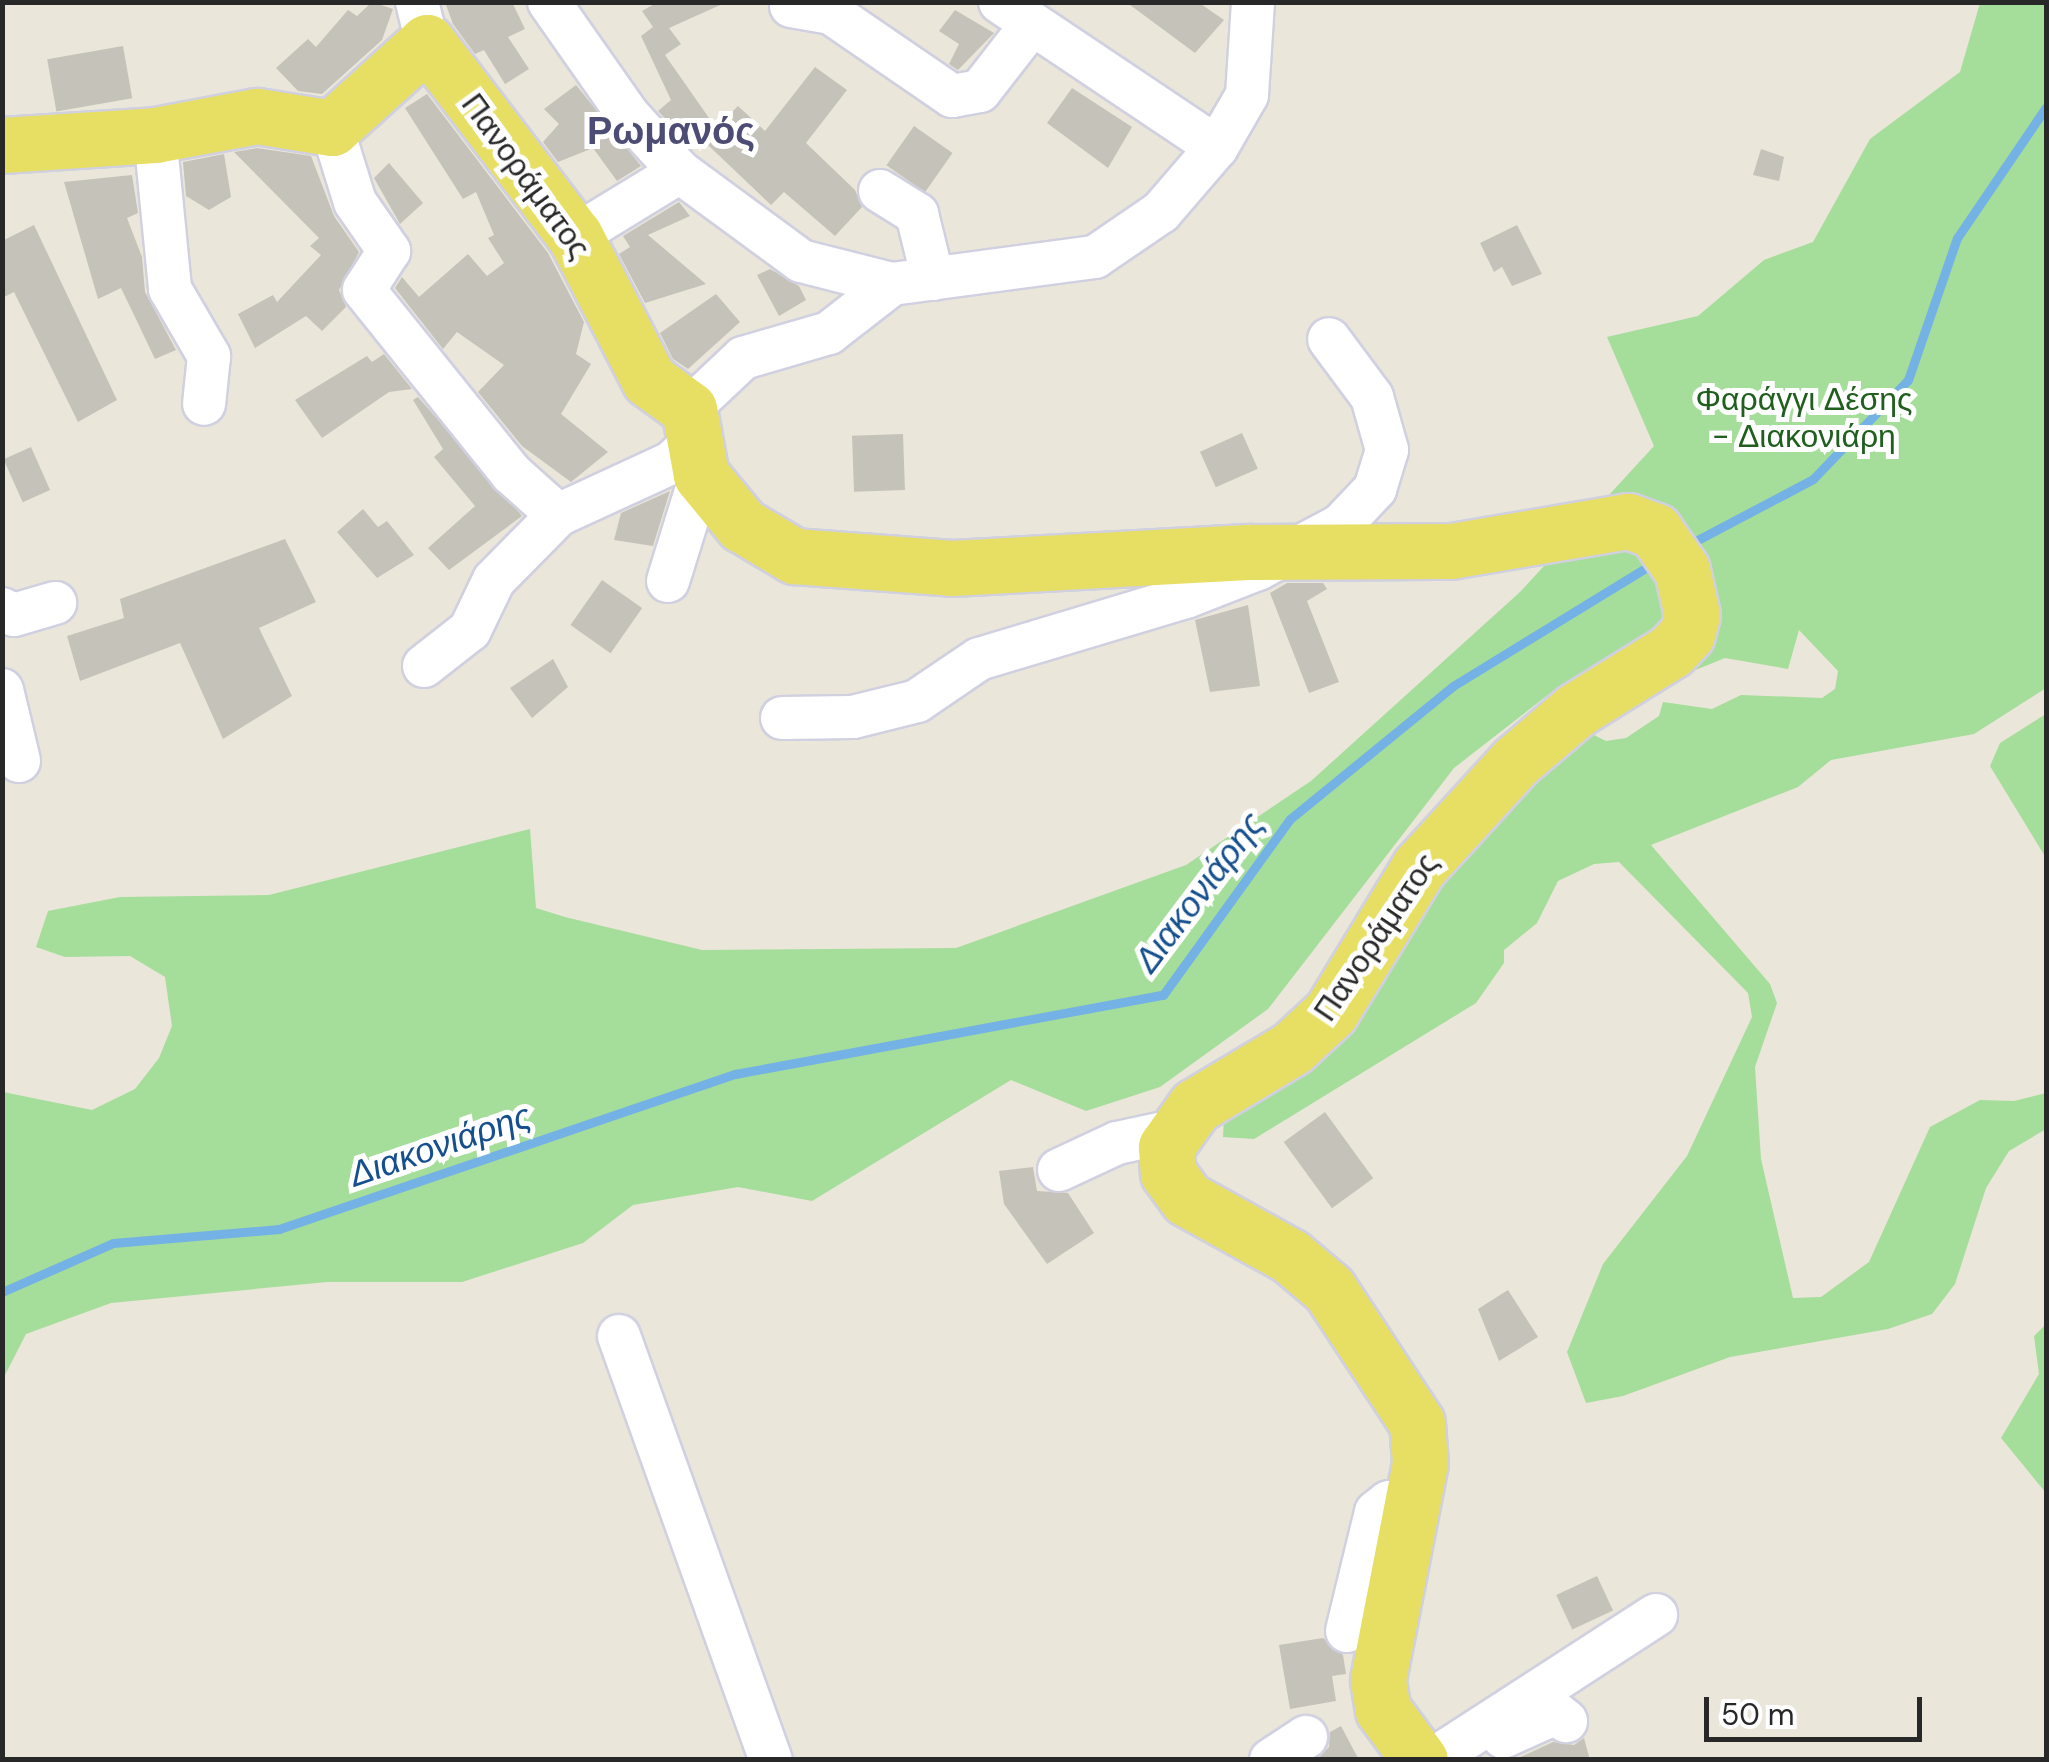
<!DOCTYPE html>
<meta charset="utf-8">
<style>
body{margin:0}
#map{position:relative;width:2049px;height:1762px;overflow:hidden;background:#eae6da;font-family:"DM Sans",sans-serif}
div>[style]{position:absolute}
[style*='--x']{left:calc(var(--x)*1px);top:calc(var(--y)*1px);width:calc(var(--w)*1px);rotate:calc(var(--a)*1deg)}
.green>*{inset:0;background:#a5dd9a}
.stream>*{height:9px;margin:-4.5px;padding:0 4.5px;transform-origin:4.5px;border-radius:4.5px;background:#74b2e5}
.building>*{inset:0;background:#c5c2ba;transform-origin:0 0}
.roads{filter:drop-shadow(2px 0 #d0d0e0) drop-shadow(-2px 0 #d0d0e0) drop-shadow(0 2px #d0d0e0) drop-shadow(0 -2px #d0d0e0)}
.minor>*{height:42px;margin:-21px;padding:0 21px;transform-origin:21px;border-radius:21px;background:#fff}
.major>*{height:55px;margin:-27.5px;padding:0 27.5px;transform-origin:27.5px;border-radius:27.5px;background:#e6df63}
span{translate:-50% -50%;white-space:nowrap;text-align:center;line-height:1.15;-webkit-text-stroke:10px #fff;paint-order:stroke}
.street-label{font-size:32px;color:#282828}
.park-label{font-size:32px;color:#205f1e}
.water-label{font-size:35px;color:#164f8e;font-style:italic}
.quarter-label{font-size:38px;color:#4c4c75;font-weight:700}
.frame{position:absolute;inset:0;border:5px solid #282828;pointer-events:none}
.scale{position:absolute;left:1704px;top:1697px;width:218px;height:45px;box-sizing:border-box;border:5px solid #282828;border-top:0;padding-left:12px;font-size:30px;line-height:35px;white-space:nowrap;color:#282828;-webkit-text-stroke:8px #fff;paint-order:stroke}
</style>
<div id="map">
<div class="green">
<div style="clip-path:polygon(1980px 3px,2046px 3px,2046px 688px,1974px 734px,1831px 760px,1798px 787px,1651px 845px,1770px 984px,1777px 1003px,1755px 1067px,1761px 1159px,1793px 1298px,1821px 1297px,1869px 1262px,1930px 1127px,1980px 1100px,2014px 1101px,2046px 1093px,2046px 1129px,2009px 1151px,1986px 1188px,1955px 1284px,1932px 1314px,1888px 1329px,1730px 1357px,1623px 1396px,1586px 1403px,1567px 1352px,1603px 1264px,1687px 1156px,1752px 1017px,1748px 993px,1619px 862px,1594px 864px,1558px 881px,1537px 923px,1504px 950px,1504px 963px,1476px 1003px,1254px 1139px,1223px 1137px,1224px 1116px,1433px 863px,1584px 730px,1606px 741px,1626px 738px,1659px 716px,1663px 702px,1712px 709px,1741px 695px,1822px 698px,1835px 689px,1838px 671px,1799px 630px,1788px 669px,1725px 658px,1634px 695px,1549px 694px,1454px 768px,1268px 1009px,1160px 1087px,1086px 1111px,1011px 1080px,812px 1201px,738px 1187px,633px 1205px,583px 1243px,462px 1282px,327px 1282px,111px 1303px,26px 1334px,3px 1379px,3px 1092px,92px 1110px,135px 1089px,159px 1058px,172px 1026px,165px 977px,130px 956px,65px 957px,36px 947px,48px 911px,120px 897px,269px 895px,530px 829px,536px 908px,565px 917px,702px 950px,956px 948px,1186px 865px,1311px 781px,1520px 592px,1654px 446px,1607px 337px,1698px 316px,1764px 260px,1813px 242px,1870px 139px,1960px 72px)"></div>
<div style="clip-path:polygon(2046px 714px,2046px 858px,1990px 766px,2000px 743px)"></div>
<div style="clip-path:polygon(2046px 1324px,2046px 1493px,2001px 1438px,2039px 1374px,2034px 1336px)"></div>
</div>
<div class="stream">
<div style="--x:1688;--y:545;--w:141;--a:-27.8"></div>
<div style="--x:1813;--y:479;--w:137;--a:-46.2"></div>
<div style="--x:1908;--y:380;--w:150;--a:-71"></div>
<div style="--x:1957;--y:238;--w:158;--a:-55.8"></div>
<div style="--x:2;--y:1292;--w:121;--a:-23.8"></div>
<div style="--x:113;--y:1243;--w:167;--a:-4.8"></div>
<div style="--x:279;--y:1229;--w:482;--a:-18.8"></div>
<div style="--x:735;--y:1074;--w:435;--a:-10.5"></div>
<div style="--x:1163;--y:995;--w:217;--a:-54.2"></div>
<div style="--x:1290;--y:819;--w:210;--a:-39.2"></div>
<div style="--x:1453;--y:686;--w:239;--a:-31.5"></div>
</div>
<div class="building">
<div style="clip-path:polygon(372px 2px,393px 9px,382px 40px,322px 94px,298px 91px,276px 68px,308px 39px,316px 47px,348px 10px,357px 16px)"></div>
<div style="clip-path:polygon(445px 2px,512px 2px,525px 29px,508px 37px,529px 69px,505px 84px,484px 50px,475px 54px,453px 24px)"></div>
<div style="clip-path:polygon(658px 2px,727px 2px,669px 28px,681px 44px,665px 55px,716px 128px,738px 106px,765px 131px,815px 67px,847px 90px,806px 143px,855px 190px,862px 207px,835px 236px,784px 192px,771px 205px,689px 127px,681px 135px,658px 111px,671px 100px,641px 36px,653px 27px,642px 11px)"></div>
<div style="clip-path:polygon(1126px 2px,1198px 2px,1224px 20px,1195px 53px)"></div>
<div style="clip-path:polygon(955px 10px,994px 33px,958px 70px,949px 64px,959px 44px,939px 31px)"></div>
<div style="left:123px;top:46px;width:53px;height:77px;rotate:80deg"></div>
<div style="clip-path:polygon(576px 85px,641px 166px,617px 181px,593px 148px,558px 162px,543px 142px,559px 124px,544px 109px)"></div>
<div style="clip-path:polygon(1072px 88px,1132px 127px,1108px 168px,1047px 123px)"></div>
<div style="clip-path:polygon(427px 94px,548px 253px,584px 322px,576px 354px,591px 364px,561px 414px,608px 452px,571px 482px,522px 446px,478px 392px,504px 365px,457px 332px,443px 349px,395px 288px,402px 277px,419px 297px,468px 254px,487px 276px,504px 263px,488px 238px,494px 235px,476px 192px,463px 199px,405px 108px)"></div>
<div style="left:914px;top:126px;width:47px;height:48px;rotate:35deg"></div>
<div style="clip-path:polygon(257px 148px,311px 156px,334px 216px,359px 252px,339px 290px,346px 307px,322px 331px,306px 316px,255px 348px,238px 314px,273px 295px,277px 302px,321px 255px,310px 246px,319px 238px,234px 152px)"></div>
<div style="clip-path:polygon(1761px 149px,1784px 157px,1779px 181px,1753px 175px)"></div>
<div style="clip-path:polygon(224px 154px,231px 197px,209px 210px,186px 196px,183px 162px)"></div>
<div style="clip-path:polygon(389px 163px,423px 203px,400px 224px,374px 178px)"></div>
<div style="clip-path:polygon(132px 175px,138px 213px,127px 218px,142px 257px,145px 292px,176px 350px,155px 359px,121px 288px,98px 299px,64px 182px)"></div>
<div style="clip-path:polygon(679px 202px,690px 216px,648px 235px,706px 284px,645px 303px,619px 254px,630px 247px,623px 236px)"></div>
<div style="clip-path:polygon(34px 225px,117px 400px,78px 422px,14px 292px,2px 298px,2px 241px)"></div>
<div style="clip-path:polygon(1517px 225px,1542px 274px,1512px 286px,1502px 267px,1494px 272px,1480px 243px)"></div>
<div style="clip-path:polygon(770px 269px,799px 286px,806px 300px,779px 316px,757px 275px)"></div>
<div style="clip-path:polygon(716px 294px,740px 322px,688px 369px,673px 359px,660px 333px)"></div>
<div style="clip-path:polygon(384px 354px,412px 389px,389px 392px,322px 438px,295px 400px,367px 356px,372px 362px)"></div>
<div style="clip-path:polygon(418px 397px,522px 516px,449px 570px,428px 548px,475px 506px,434px 457px,443px 449px,413px 400px)"></div>
<div style="left:1242px;top:433px;width:39px;height:46px;rotate:66deg"></div>
<div style="left:903px;top:434px;width:56px;height:51px;rotate:88deg"></div>
<div style="left:31px;top:447px;width:47px;height:30px;rotate:66deg"></div>
<div style="clip-path:polygon(670px 491px,653px 546px,614px 540px,621px 513px)"></div>
<div style="clip-path:polygon(363px 509px,378px 527px,387px 521px,414px 555px,377px 578px,337px 532px)"></div>
<div style="clip-path:polygon(285px 539px,316px 602px,259px 628px,292px 696px,223px 739px,180px 643px,80px 681px,67px 636px,124px 618px,120px 599px)"></div>
<div style="left:602px;top:580px;width:49px;height:55px;rotate:35deg"></div>
<div style="clip-path:polygon(1287px 583px,1323px 583px,1327px 589px,1307px 601px,1339px 682px,1309px 693px,1270px 593px)"></div>
<div style="clip-path:polygon(1248px 605px,1260px 686px,1210px 692px,1195px 620px)"></div>
<div style="clip-path:polygon(553px 659px,568px 687px,532px 718px,510px 688px)"></div>
<div style="left:1325px;top:1112px;width:82px;height:51px;rotate:54deg"></div>
<div style="clip-path:polygon(1033px 1167px,1037px 1191px,1068px 1193px,1094px 1233px,1047px 1264px,1004px 1204px,999px 1171px)"></div>
<div style="clip-path:polygon(1508px 1290px,1538px 1337px,1499px 1361px,1478px 1309px)"></div>
<div style="left:1597px;top:1576px;width:38px;height:45px;rotate:65deg"></div>
<div style="clip-path:polygon(1323px 1638px,1343px 1655px,1346px 1674px,1332px 1676px,1336px 1701px,1290px 1709px,1279px 1645px)"></div>
<div style="clip-path:polygon(1341px 1726px,1359px 1760px,1317px 1760px,1329px 1747px,1330px 1732px)"></div>
<div style="clip-path:polygon(1584px 1738px,1590px 1760px,1514px 1760px,1553px 1742px,1574px 1745px)"></div>
</div>
<div class="roads">
<div class="minor">
<div style="--x:417;--y:2;--w:41;--a:76"></div>
<div style="--x:549;--y:2;--w:138;--a:55"></div>
<div style="--x:628;--y:115;--w:77;--a:47.6"></div>
<div style="--x:680;--y:172;--w:150;--a:36.3"></div>
<div style="--x:801;--y:261;--w:94;--a:14.2"></div>
<div style="--x:892;--y:284;--w:205;--a:-7.6"></div>
<div style="--x:1095;--y:257;--w:80;--a:-34.3"></div>
<div style="--x:1161;--y:212;--w:86;--a:-49.3"></div>
<div style="--x:1217;--y:147;--w:60;--a:-60"></div>
<div style="--x:1247;--y:95;--w:93;--a:-86.3"></div>
<div style="--x:1000;--y:2;--w:261;--a:33.8"></div>
<div style="--x:791;--y:6;--w:41;--a:9.9"></div>
<div style="--x:831;--y:13;--w:147;--a:34.4"></div>
<div style="--x:952;--y:96;--w:28;--a:-10"></div>
<div style="--x:980;--y:91;--w:85;--a:-52.2"></div>
<div style="--x:332;--y:128;--w:77;--a:72.7"></div>
<div style="--x:355;--y:202;--w:60;--a:55.2"></div>
<div style="--x:389;--y:251;--w:46;--a:122.7"></div>
<div style="--x:364;--y:290;--w:235;--a:51.2"></div>
<div style="--x:511;--y:473;--w:63;--a:41.8"></div>
<div style="--x:558;--y:515;--w:124;--a:-24.7"></div>
<div style="--x:671;--y:463;--w:33;--a:-43"></div>
<div style="--x:155;--y:135;--w:155;--a:84.4"></div>
<div style="--x:170;--y:289;--w:78;--a:59.8"></div>
<div style="--x:209;--y:356;--w:48;--a:95.9"></div>
<div style="--x:880;--y:191;--w:44;--a:31.9"></div>
<div style="--x:917;--y:214;--w:67;--a:76.2"></div>
<div style="--x:575;--y:236;--w:123;--a:-31.4"></div>
<div style="--x:689;--y:409;--w:74;--a:-43.4"></div>
<div style="--x:743;--y:358;--w:90;--a:-16.2"></div>
<div style="--x:829;--y:333;--w:80;--a:-37.9"></div>
<div style="--x:668;--y:581;--w:111;--a:-72.7"></div>
<div style="--x:2;--y:609;--w:13;--a:27"></div>
<div style="--x:14;--y:615;--w:43;--a:-16.3"></div>
<div style="--x:424;--y:666;--w:58;--a:-38"></div>
<div style="--x:470;--y:630;--w:55;--a:-64.4"></div>
<div style="--x:494;--y:580;--w:91;--a:-45.4"></div>
<div style="--x:2;--y:690;--w:73;--a:76.5"></div>
<div style="--x:782;--y:718;--w:71;--a:-0.8"></div>
<div style="--x:853;--y:717;--w:66;--a:-14"></div>
<div style="--x:917;--y:701;--w:75;--a:-34.1"></div>
<div style="--x:979;--y:659;--w:216;--a:-16.7"></div>
<div style="--x:1186;--y:597;--w:77;--a:-21.3"></div>
<div style="--x:1258;--y:569;--w:94;--a:-27.9"></div>
<div style="--x:1341;--y:525;--w:50;--a:-46.6"></div>
<div style="--x:1375;--y:489;--w:41;--a:-72.9"></div>
<div style="--x:1387;--y:450;--w:55;--a:-105.8"></div>
<div style="--x:1372;--y:397;--w:72;--a:-126.6"></div>
<div style="--x:1059;--y:1170;--w:64;--a:-25"></div>
<div style="--x:1117;--y:1143;--w:57;--a:-12.1"></div>
<div style="--x:619;--y:1336;--w:450;--a:70.3"></div>
<div style="--x:1347;--y:1631;--w:122;--a:-76.3"></div>
<div style="--x:1376;--y:1512;--w:16;--a:-38"></div>
<div style="--x:1389;--y:1502;--w:25;--a:-7"></div>
<div style="--x:1503;--y:1737;--w:58;--a:-24.4"></div>
<div style="--x:1556;--y:1713;--w:13;--a:39"></div>
<div style="--x:1271;--y:1760;--w:42;--a:-33.3"></div>
<div style="--x:1432;--y:1760;--w:267;--a:-32.9"></div>
</div>
<div class="major">
<div style="--x:2;--y:145;--w:153;--a:-3.7"></div>
<div style="--x:155;--y:135;--w:104;--a:-10.6"></div>
<div style="--x:257;--y:116;--w:76;--a:9.1"></div>
<div style="--x:332;--y:128;--w:128;--a:-42.2"></div>
<div style="--x:427;--y:42;--w:244;--a:52.7"></div>
<div style="--x:575;--y:236;--w:162;--a:62.8"></div>
<div style="--x:649;--y:380;--w:49;--a:35.9"></div>
<div style="--x:689;--y:409;--w:67;--a:79.7"></div>
<div style="--x:701;--y:475;--w:65;--a:50.6"></div>
<div style="--x:742;--y:525;--w:61;--a:30.8"></div>
<div style="--x:794;--y:556;--w:158;--a:4.3"></div>
<div style="--x:952;--y:568;--w:300;--a:-3.1"></div>
<div style="--x:1252;--y:552;--w:199;--a:-0.3"></div>
<div style="--x:1451;--y:551;--w:180;--a:-9.6"></div>
<div style="--x:1628;--y:521;--w:29;--a:20"></div>
<div style="--x:1655;--y:531;--w:47;--a:55.3"></div>
<div style="--x:1682;--y:570;--w:46;--a:77.5"></div>
<div style="--x:1692;--y:615;--w:20;--a:105"></div>
<div style="--x:1687;--y:634;--w:23;--a:133"></div>
<div style="--x:1671;--y:651;--w:112;--a:148.2"></div>
<div style="--x:1576;--y:710;--w:80;--a:139.6"></div>
<div style="--x:1515;--y:762;--w:142;--a:132.4"></div>
<div style="--x:1419;--y:867;--w:170;--a:121.3"></div>
<div style="--x:1331;--y:1012;--w:53;--a:137.3"></div>
<div style="--x:1292;--y:1048;--w:113;--a:149.1"></div>
<div style="--x:1195;--y:1106;--w:50;--a:125.3"></div>
<div style="--x:1166;--y:1147;--w:26;--a:86"></div>
<div style="--x:1168;--y:1173;--w:32;--a:54"></div>
<div style="--x:1187;--y:1199;--w:118;--a:29"></div>
<div style="--x:1290;--y:1256;--w:51;--a:40.2"></div>
<div style="--x:1329;--y:1289;--w:160;--a:56.7"></div>
<div style="--x:1417;--y:1423;--w:40;--a:85.7"></div>
<div style="--x:1420;--y:1463;--w:221;--a:101"></div>
<div style="--x:1378;--y:1680;--w:30;--a:81"></div>
<div style="--x:1383;--y:1710;--w:62;--a:53.5"></div>
</div>
</div>
<div class="street-label">
<span style="left:526px;top:176px;rotate:54deg">Πανοράματος</span>
<span style="left:1376px;top:937px;rotate:-56deg">Πανοράματος</span>
</div>
<div class="park-label">
<span style="left:1804px;top:418px">Φαράγγι Δέσης<br>- Διακονιάρη</span>
</div>
<div class="water-label">
<span style="left:1199px;top:892px;rotate:-53deg">Διακονιάρης</span>
<span style="left:440px;top:1145px;rotate:-19deg">Διακονιάρης</span>
</div>
<div class="quarter-label">
<span style="left:671px;top:132px">Ρωμανός</span>
</div>
<div class="frame"></div>
<div class="scale">50 m</div>
</div>
